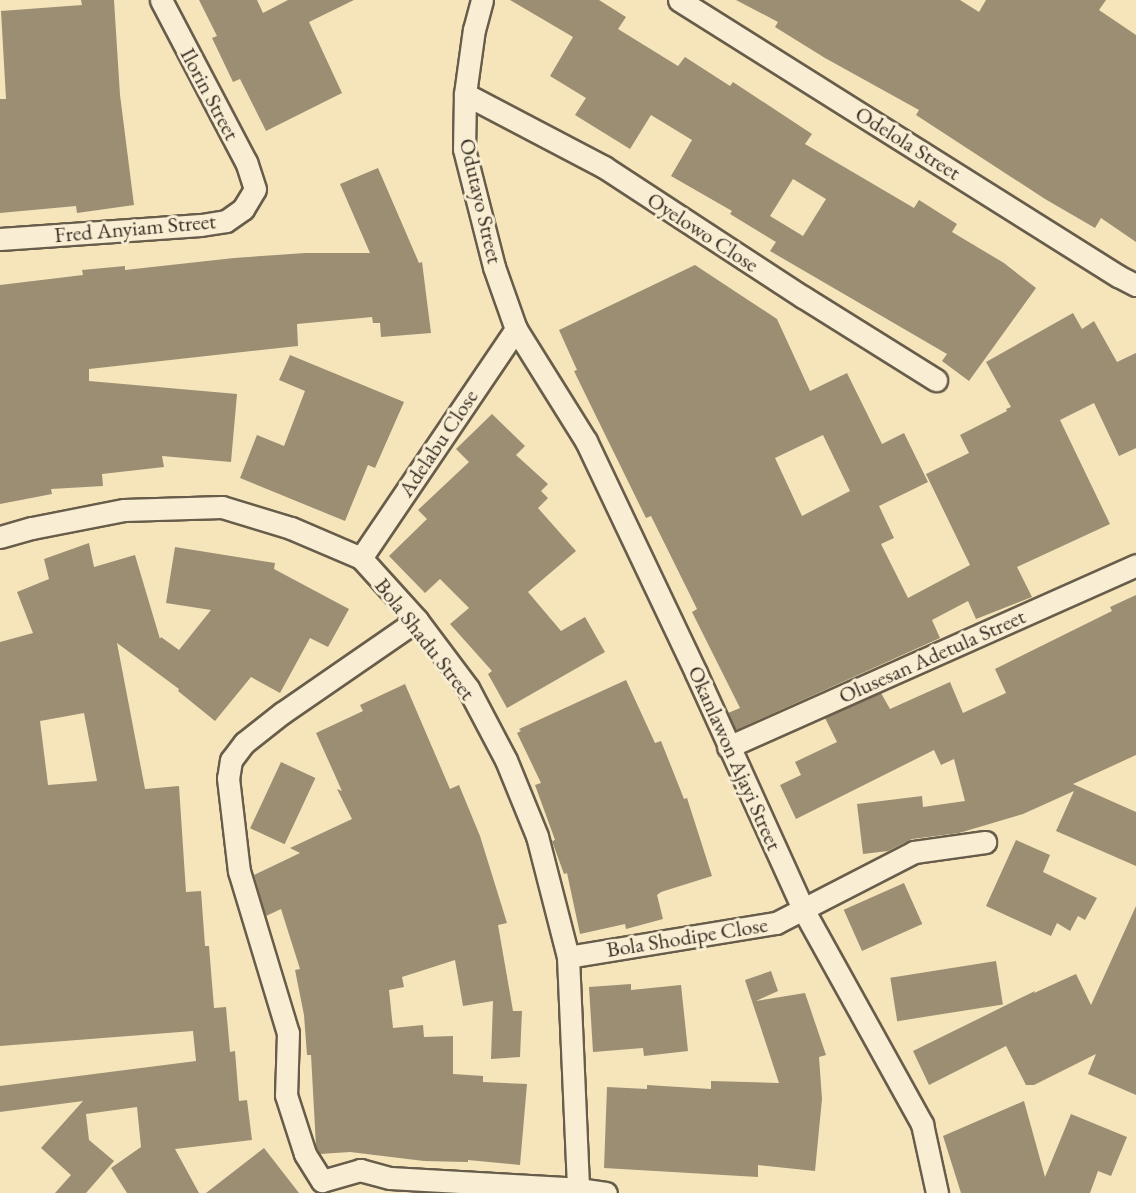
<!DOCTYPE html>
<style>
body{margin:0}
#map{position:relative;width:1136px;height:1193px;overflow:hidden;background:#f6e5bb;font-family:"EB Garamond",serif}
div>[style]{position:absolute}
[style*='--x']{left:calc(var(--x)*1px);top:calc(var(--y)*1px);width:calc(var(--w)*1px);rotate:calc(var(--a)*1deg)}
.building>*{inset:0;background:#9b8e73;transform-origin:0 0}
.roads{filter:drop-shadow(2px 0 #685d4b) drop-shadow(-2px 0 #685d4b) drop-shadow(0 2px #685d4b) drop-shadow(0 -2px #685d4b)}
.minor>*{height:21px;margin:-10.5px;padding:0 10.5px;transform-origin:10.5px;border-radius:10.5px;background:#f9eed3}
span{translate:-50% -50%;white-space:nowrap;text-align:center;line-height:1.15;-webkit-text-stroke:6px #f9eed3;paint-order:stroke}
.street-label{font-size:22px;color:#383026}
</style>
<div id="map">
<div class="building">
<div style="clip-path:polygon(81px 0,114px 0,120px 95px,134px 205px,77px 213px,76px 206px,0 213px,0 99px,6px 99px,1px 11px,82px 5px)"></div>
<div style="clip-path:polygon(199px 0,257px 0,263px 13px,288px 0,354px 0,309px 22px,342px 93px,266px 131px,240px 79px,233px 82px,212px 38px,217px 36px)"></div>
<div style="clip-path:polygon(evenodd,510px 0,599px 0,626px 17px,618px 29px,678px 66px,685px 57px,730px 86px,733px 82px,812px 134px,805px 144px,914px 208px,919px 200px,957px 224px,952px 232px,1004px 263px,1036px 288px,969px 381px,942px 361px,947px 354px,770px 251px,776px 242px,730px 214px,732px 211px,671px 176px,692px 140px,651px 115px,630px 149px,575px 115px,586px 98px,550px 76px,573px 37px,510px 0,793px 179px,826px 199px,803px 236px,770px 216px,793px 179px)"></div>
<div style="clip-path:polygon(736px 0,960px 0,979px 12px,986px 0,1106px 0,1099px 10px,1136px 35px,1136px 242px,1101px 218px,1095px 228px,1045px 199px,916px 115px,919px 110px,825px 58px,775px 27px,778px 22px)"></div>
<div style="clip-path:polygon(378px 168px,419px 263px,422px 262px,431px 333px,381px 337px,380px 323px,373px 323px,372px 317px,297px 324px,298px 346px,89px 369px,89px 381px,237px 394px,231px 462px,162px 456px,164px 467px,102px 474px,103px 486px,51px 489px,52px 494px,0 504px,0 285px,83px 275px,82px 270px,125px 266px,125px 270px,234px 258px,305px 253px,370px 253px,340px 184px)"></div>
<div style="clip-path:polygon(evenodd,695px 265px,777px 319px,810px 391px,847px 373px,882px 444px,904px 433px,928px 482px,879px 506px,894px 538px,881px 544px,908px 598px,970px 565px,926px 474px,969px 453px,960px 435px,1007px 411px,1006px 409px,1011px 407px,986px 362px,1073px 313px,1082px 329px,1094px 321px,1117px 362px,1136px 353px,1136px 448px,1119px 456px,1094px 403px,1060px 420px,1110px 524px,1017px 567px,1032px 597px,976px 619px,968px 601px,932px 620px,940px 638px,736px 730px,728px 713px,740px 708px,692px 612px,697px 609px,651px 516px,646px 518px,593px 410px,574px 371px,577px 370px,559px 330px,695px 265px,823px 435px,850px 491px,802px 516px,775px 458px,823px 435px)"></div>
<div style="clip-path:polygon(290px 355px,404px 402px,375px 468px,368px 465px,345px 521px,240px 478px,257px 435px,284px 446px,305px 391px,279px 380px)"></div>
<div style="clip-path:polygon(492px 414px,525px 446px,516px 455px,548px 484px,541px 491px,548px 498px,538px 508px,576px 551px,528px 592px,561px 631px,585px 617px,605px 652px,507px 708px,488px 674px,492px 671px,450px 624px,469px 608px,440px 579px,425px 593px,389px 556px,427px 519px,418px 510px,469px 462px,456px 449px)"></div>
<div style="clip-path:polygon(evenodd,89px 543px,94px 567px,135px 555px,160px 639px,161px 637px,179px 650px,211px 610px,166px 603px,175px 547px,275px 563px,274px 569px,349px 609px,328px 647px,310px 638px,280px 693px,251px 677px,215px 721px,178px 691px,179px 689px,117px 643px,145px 789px,179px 786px,186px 892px,201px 891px,205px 946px,209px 946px,214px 1008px,226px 1007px,230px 1052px,235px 1051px,239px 1101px,247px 1100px,252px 1140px,175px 1149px,199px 1193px,127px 1193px,111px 1168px,141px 1147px,137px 1107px,86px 1114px,89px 1140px,114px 1161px,86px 1193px,55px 1193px,71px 1175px,41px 1148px,83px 1101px,0 1112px,0 1086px,196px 1061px,193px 1031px,0 1046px,0 642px,33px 633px,17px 592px,49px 579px,44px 559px,89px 543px,84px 713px,97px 781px,48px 785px,40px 721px,84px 713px)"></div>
<div style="clip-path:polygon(1136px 595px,1136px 755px,1073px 784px,1136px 812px,1136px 866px,1056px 831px,1074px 791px,1023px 814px,959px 833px,912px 839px,888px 851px,863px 854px,857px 804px,922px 796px,923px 807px,965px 801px,954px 759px,941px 765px,934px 750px,796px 819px,780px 785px,801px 775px,795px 762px,837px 742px,825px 718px,881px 693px,890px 709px,950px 682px,963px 713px,1006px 693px,995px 669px,1112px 611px,1110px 607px)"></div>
<div style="clip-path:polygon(626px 680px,655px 743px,661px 741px,684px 799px,687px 798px,712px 876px,661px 892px,657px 895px,663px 919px,626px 929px,625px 924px,580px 934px,567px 873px,564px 874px,552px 841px,555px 840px,535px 785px,541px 783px,517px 733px,521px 731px,519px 729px)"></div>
<div style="clip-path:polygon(405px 684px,450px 789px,459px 785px,480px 836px,507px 923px,498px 925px,513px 1011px,522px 1011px,520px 1057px,491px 1059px,493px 1001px,463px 1006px,455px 960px,402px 977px,404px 987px,389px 990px,393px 1028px,423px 1025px,424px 1037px,453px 1036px,453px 1074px,483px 1076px,483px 1082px,527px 1084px,520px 1165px,468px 1160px,468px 1162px,424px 1161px,350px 1152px,320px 1154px,316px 1146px,311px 1055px,307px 1055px,304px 1015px,295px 970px,300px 969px,281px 909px,266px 916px,254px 875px,300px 853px,290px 848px,352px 819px,337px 789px,342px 791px,316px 733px,363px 711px,360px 705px)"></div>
<div style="left:281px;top:762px;width:38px;height:73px;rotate:25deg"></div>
<div style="clip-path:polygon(1016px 840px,1050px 855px,1043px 872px,1097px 898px,1085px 920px,1078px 916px,1070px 931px,1057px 923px,1051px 936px,986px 906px)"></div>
<div style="left:904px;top:883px;width:45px;height:66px;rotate:66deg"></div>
<div style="clip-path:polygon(1136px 906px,1136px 1095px,1088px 1074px,1096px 1054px,1034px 1085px,1026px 1085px,1006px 1046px,929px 1085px,913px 1051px,1035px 991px,1034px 993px,1076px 974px,1091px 1005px)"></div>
<div style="left:996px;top:961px;width:44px;height:107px;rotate:81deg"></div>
<div style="clip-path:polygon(771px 971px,778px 991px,756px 1001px,805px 993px,826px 1055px,819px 1057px,822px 1099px,815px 1171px,758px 1165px,758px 1177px,604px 1168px,607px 1087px,647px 1089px,647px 1085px,711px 1089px,711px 1081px,779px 1083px,745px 980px)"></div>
<div style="clip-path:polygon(631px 984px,631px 990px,681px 985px,688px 1051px,644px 1056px,643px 1048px,593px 1052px,589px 987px)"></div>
<div style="clip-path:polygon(1024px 1101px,1045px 1177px,1071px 1114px,1127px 1137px,1111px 1176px,1098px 1171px,1090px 1193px,961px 1193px,943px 1136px)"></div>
<div style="clip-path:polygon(264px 1148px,299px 1193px,206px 1193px)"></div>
</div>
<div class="roads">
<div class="minor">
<div style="--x:482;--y:0;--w:30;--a:105"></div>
<div style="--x:474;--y:29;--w:66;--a:97.9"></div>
<div style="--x:465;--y:94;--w:55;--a:91"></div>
<div style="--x:464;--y:149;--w:122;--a:75.7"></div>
<div style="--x:494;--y:267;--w:66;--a:70.5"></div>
<div style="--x:516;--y:329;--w:132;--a:58"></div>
<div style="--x:586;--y:441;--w:257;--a:64.6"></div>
<div style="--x:696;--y:673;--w:261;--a:65.6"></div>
<div style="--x:804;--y:911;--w:244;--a:61"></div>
<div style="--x:922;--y:1124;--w:71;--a:77.7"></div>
<div style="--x:679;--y:0;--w:519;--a:32.16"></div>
<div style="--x:1118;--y:276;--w:20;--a:27"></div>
<div style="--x:465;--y:94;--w:157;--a:27.7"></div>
<div style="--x:604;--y:167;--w:238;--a:33.2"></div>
<div style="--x:803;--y:297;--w:157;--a:32"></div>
<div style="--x:0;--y:239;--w:201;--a:-4"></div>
<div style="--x:201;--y:225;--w:25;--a:-9"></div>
<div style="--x:226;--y:221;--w:21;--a:-35"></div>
<div style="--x:243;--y:209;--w:23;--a:-59"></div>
<div style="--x:255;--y:189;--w:28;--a:-108"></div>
<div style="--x:246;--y:162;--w:183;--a:-117.7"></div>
<div style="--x:0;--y:537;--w:33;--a:-16"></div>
<div style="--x:32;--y:528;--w:94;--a:-11.1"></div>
<div style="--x:124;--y:510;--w:98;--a:-1.8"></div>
<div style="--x:222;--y:507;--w:72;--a:16.9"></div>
<div style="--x:291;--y:528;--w:76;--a:23.2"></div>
<div style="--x:361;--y:558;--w:84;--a:47.9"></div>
<div style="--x:417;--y:620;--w:85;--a:53.1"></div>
<div style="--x:468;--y:688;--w:81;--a:62.2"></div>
<div style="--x:506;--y:760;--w:82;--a:67.8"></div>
<div style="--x:537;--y:836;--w:125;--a:75.6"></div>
<div style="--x:568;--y:957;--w:232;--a:87.5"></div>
<div style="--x:361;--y:558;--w:277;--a:-55.9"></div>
<div style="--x:417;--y:620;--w:164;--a:145.4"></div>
<div style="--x:282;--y:713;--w:48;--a:141.7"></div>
<div style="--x:244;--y:743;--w:21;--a:127"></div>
<div style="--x:231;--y:760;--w:18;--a:99"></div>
<div style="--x:228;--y:778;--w:94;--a:83.3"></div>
<div style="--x:239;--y:871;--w:169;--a:73.2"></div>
<div style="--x:288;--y:1033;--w:62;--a:91.8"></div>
<div style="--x:286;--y:1095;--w:62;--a:72.1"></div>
<div style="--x:305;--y:1154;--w:32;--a:58"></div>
<div style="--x:322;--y:1181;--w:40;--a:-16"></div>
<div style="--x:360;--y:1170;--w:31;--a:15"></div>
<div style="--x:390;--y:1178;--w:188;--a:3.3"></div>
<div style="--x:578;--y:1189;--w:28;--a:8"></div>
<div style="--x:728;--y:747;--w:447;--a:-24"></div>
<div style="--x:568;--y:957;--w:211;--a:-9.3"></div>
<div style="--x:776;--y:923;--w:155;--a:-27.2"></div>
<div style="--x:914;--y:852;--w:72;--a:-8"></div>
</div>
</div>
<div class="street-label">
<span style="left:210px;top:94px;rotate:62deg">Ilorin Street</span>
<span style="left:908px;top:143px;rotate:32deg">Odelola Street</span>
<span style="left:481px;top:201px;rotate:77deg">Odutayo Street</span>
<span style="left:135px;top:228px;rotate:-5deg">Fred Anyiam Street</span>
<span style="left:703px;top:232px;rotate:33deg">Oyelowo Close</span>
<span style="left:438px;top:443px;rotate:-56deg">Adelabu Close</span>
<span style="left:425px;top:639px;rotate:52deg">Bola Shadu Street</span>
<span style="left:932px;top:656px;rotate:-24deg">Olusesan Adetula Street</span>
<span style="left:735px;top:758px;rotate:66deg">Okanlawon Ajayi Street</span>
<span style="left:687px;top:937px;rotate:-9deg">Bola Shodipe Close</span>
</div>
</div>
